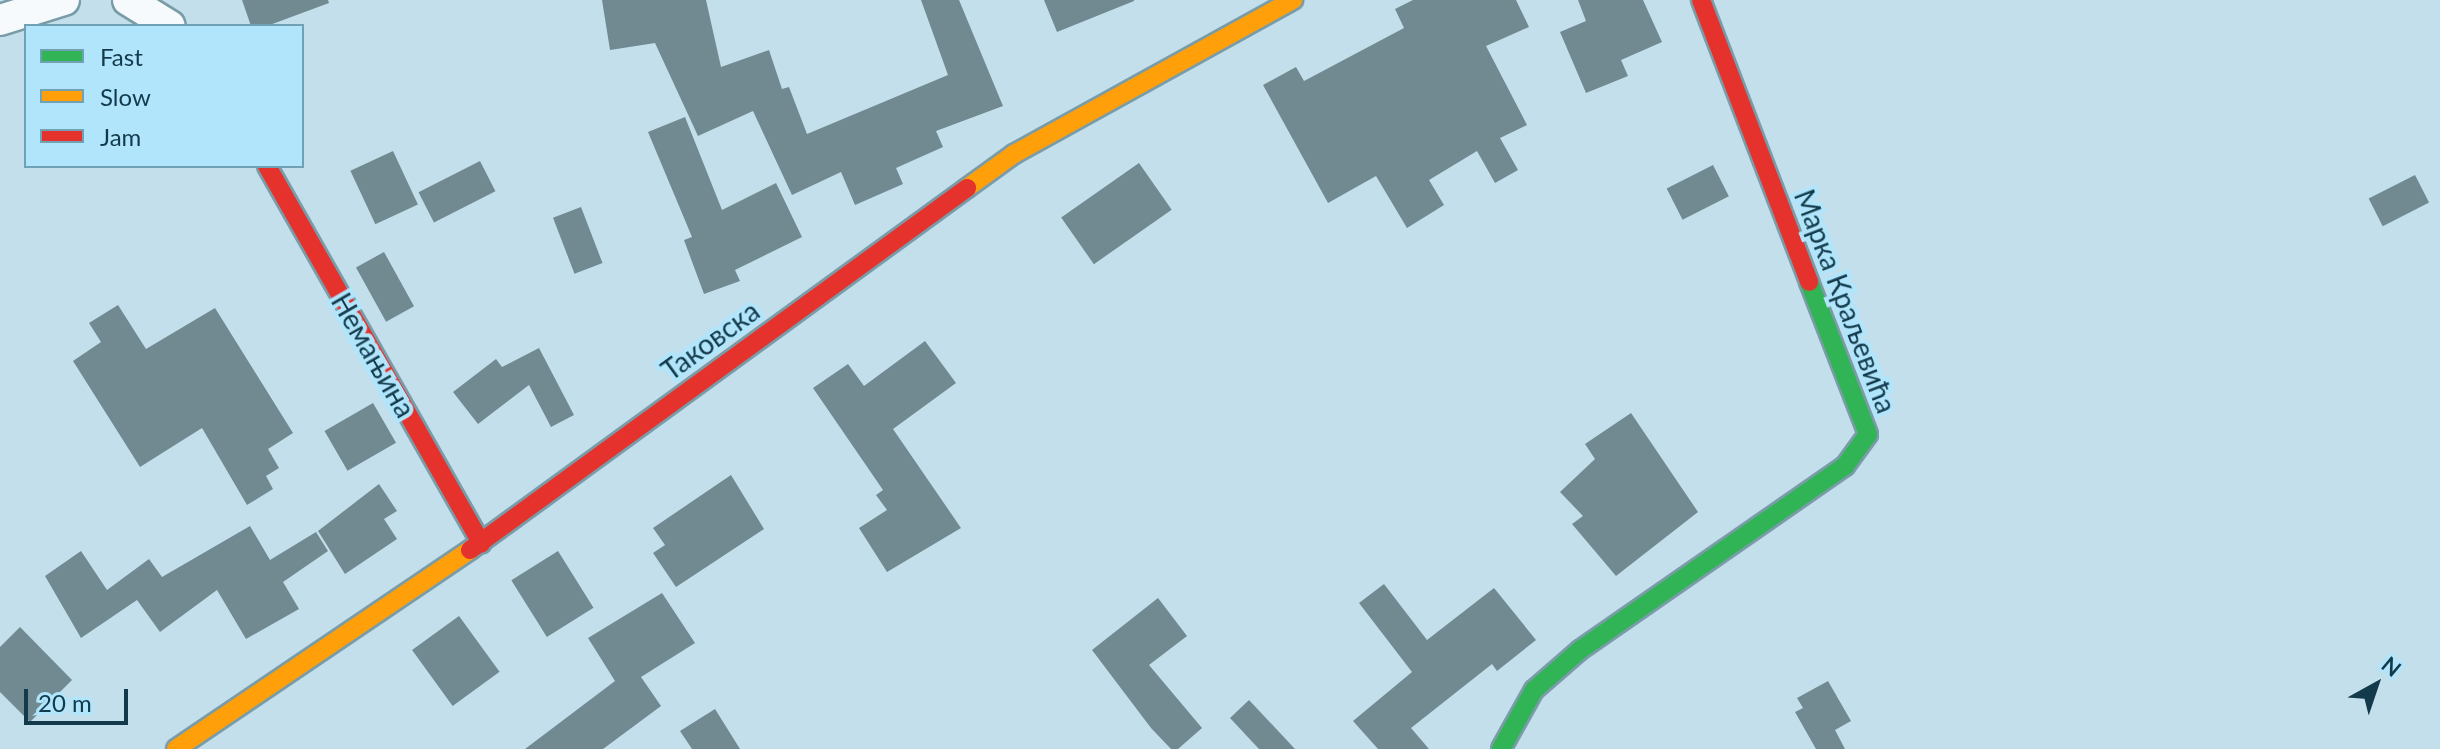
<!DOCTYPE html>
<meta charset="utf-8">
<style>
body{margin:0}
#map{position:relative;width:2440px;height:749px;overflow:hidden;background:#c2dfeb;font-family:Lato,sans-serif}
div>[style]{position:absolute}
[style*='--x']{left:calc(var(--x)*1px);top:calc(var(--y)*1px);width:calc(var(--w)*1px);rotate:calc(var(--a)*1deg)}
.building>*{inset:0;background:#718a91;transform-origin:0 0}
.roads{filter:drop-shadow(2px 0 #799ca8) drop-shadow(-2px 0 #799ca8) drop-shadow(0 2px #799ca8) drop-shadow(0 -2px #799ca8)}
.street>*{height:30px;margin:-15px;padding:0 15px;transform-origin:15px;border-radius:15px;background:#f6fafc}
.fast>*{height:18px;margin:-9px;padding:0 9px;transform-origin:9px;border-radius:9px;background:#30b455}
.slow>*{height:18px;margin:-9px;padding:0 9px;transform-origin:9px;border-radius:9px;background:#ff9f0a}
.jam>*{height:18px;margin:-9px;padding:0 9px;transform-origin:9px;border-radius:9px;background:#e5322d}
span{translate:-50% -50%;white-space:nowrap;text-align:center;line-height:1.15;-webkit-text-stroke:8px #b1e5fc;paint-order:stroke}
.street-label{font-size:28px;color:#123a4a}
.legend{position:absolute;left:24px;top:24px;width:280px;height:144px;box-sizing:border-box;background:#b1e5fc;border:2px solid #71a1b5;margin:0;padding:10px 14px;list-style:none;font-size:24px;color:#123a4a}
.legend li{display:flex;align-items:center;gap:16px;height:40px}
.legend b{width:40px;border:2px solid #71a1b5}
.north{position:absolute;left:2336px;top:645px;width:80px;height:80px;-webkit-text-stroke:6px #b1e5fc;paint-order:stroke;rotate:40deg;font-size:22px;font-weight:700;line-height:32px;text-align:center;color:#123a4a}
.north::after{content:'';display:block;margin:auto;width:28px;height:36px;background:#123a4a;clip-path:polygon(50% 0,100% 100%,50% 72%,0 100%)}
.scale{position:absolute;left:24px;top:689px;width:104px;height:36px;box-sizing:border-box;border:4px solid #123a4a;border-top:0;padding-left:10px;font-size:24px;line-height:28px;white-space:nowrap;color:#123a4a;-webkit-text-stroke:6px #b1e5fc;paint-order:stroke}
</style>
<div id="map">
<div class="building">
<div style="clip-path:polygon(242px 0,328px 0,329px 3px,267px 26px,251px 26px)"></div>
<div style="clip-path:polygon(602px 0,706px 0,721px 67px,769px 50px,782px 89px,789px 87px,807px 134px,948px 75px,921px 0,959px 0,1003px 106px,936px 131px,943px 147px,896px 168px,903px 184px,855px 205px,841px 172px,792px 195px,753px 111px,698px 136px,655px 43px,610px 50px)"></div>
<div style="clip-path:polygon(1044px 0,1134px 0,1134px 1px,1057px 32px)"></div>
<div style="clip-path:polygon(1413px 0,1516px 0,1529px 27px,1486px 46px,1527px 125px,1500px 138px,1518px 170px,1495px 183px,1477px 151px,1429px 180px,1444px 205px,1407px 228px,1376px 176px,1328px 203px,1263px 85px,1296px 67px,1304px 81px,1404px 28px,1395px 9px)"></div>
<div style="clip-path:polygon(1578px 0,1643px 0,1662px 42px,1621px 60px,1628px 76px,1586px 93px,1560px 32px,1586px 21px)"></div>
<div style="clip-path:polygon(685px 117px,722px 210px,776px 183px,802px 237px,735px 270px,740px 281px,704px 294px,684px 240px,692px 237px,648px 132px)"></div>
<div style="left:393px;top:151px;width:59px;height:47px;rotate:65deg"></div>
<div style="left:480px;top:161px;width:34px;height:69px;rotate:63deg"></div>
<div style="left:1139px;top:163px;width:57px;height:95px;rotate:55deg"></div>
<div style="left:1713px;top:165px;width:35px;height:52px;rotate:63deg"></div>
<div style="left:2415px;top:175px;width:31px;height:52px;rotate:63deg"></div>
<div style="left:581px;top:207px;width:60px;height:30px;rotate:69deg"></div>
<div style="left:384px;top:252px;width:62px;height:32px;rotate:61deg"></div>
<div style="clip-path:polygon(118px 305px,146px 349px,215px 308px,293px 433px,268px 449px,279px 468px,266px 476px,273px 489px,247px 505px,202px 428px,140px 467px,73px 361px,101px 342px,89px 323px)"></div>
<div style="clip-path:polygon(925px 341px,956px 383px,893px 429px,961px 528px,887px 572px,859px 528px,887px 510px,876px 495px,883px 490px,813px 388px,848px 364px,864px 386px)"></div>
<div style="clip-path:polygon(539px 348px,574px 415px,551px 427px,529px 385px,478px 424px,453px 392px,496px 359px,502px 367px)"></div>
<div style="left:373px;top:403px;width:46px;height:56px;rotate:60deg"></div>
<div style="clip-path:polygon(1631px 413px,1698px 512px,1616px 576px,1572px 524px,1583px 516px,1560px 492px,1595px 459px,1585px 444px)"></div>
<div style="clip-path:polygon(731px 475px,764px 529px,676px 587px,653px 553px,665px 545px,653px 528px)"></div>
<div style="clip-path:polygon(379px 484px,397px 511px,384px 519px,397px 539px,345px 574px,318px 531px)"></div>
<div style="clip-path:polygon(250px 526px,270px 560px,316px 532px,328px 551px,283px 582px,299px 609px,246px 639px,217px 590px,160px 632px,137px 600px,81px 638px,45px 576px,81px 551px,107px 590px,149px 559px,162px 577px)"></div>
<div style="left:558px;top:551px;width:67px;height:55px;rotate:58deg"></div>
<div style="clip-path:polygon(1384px 584px,1427px 640px,1494px 588px,1536px 640px,1497px 671px,1492px 664px,1411px 728px,1429px 749px,1378px 749px,1353px 721px,1412px 672px,1359px 603px)"></div>
<div style="clip-path:polygon(662px 593px,695px 643px,641px 677px,661px 706px,603px 749px,525px 749px,615px 681px,588px 638px)"></div>
<div style="clip-path:polygon(1158px 598px,1187px 636px,1149px 665px,1202px 728px,1178px 749px,1171px 749px,1151px 728px,1092px 650px)"></div>
<div style="left:459px;top:616px;width:69px;height:58px;rotate:54deg"></div>
<div style="clip-path:polygon(20px 627px,72px 680px,30px 722px,0 692px,0 647px)"></div>
<div style="clip-path:polygon(1828px 681px,1851px 721px,1835px 730px,1845px 749px,1816px 749px,1795px 712px,1803px 708px,1797px 698px)"></div>
<div style="clip-path:polygon(1249px 700px,1295px 749px,1259px 749px,1230px 718px)"></div>
<div style="clip-path:polygon(715px 709px,740px 749px,692px 749px,680px 731px)"></div>
</div>
<div class="roads">
<div class="street">
<div style="--x:128;--y:0;--w:49;--a:31.8"></div>
<div style="--x:0;--y:20;--w:67;--a:-17.4"></div>
</div>
<div class="fast">
<div style="--x:1501;--y:749;--w:68;--a:-60.8"></div>
<div style="--x:1534;--y:690;--w:61;--a:-41"></div>
<div style="--x:1580;--y:650;--w:323;--a:-34.8"></div>
<div style="--x:1845;--y:466;--w:39;--a:-54"></div>
<div style="--x:1868;--y:434;--w:163;--a:-111.2"></div>
</div>
<div class="slow">
<div style="--x:967;--y:188;--w:58;--a:-35.9"></div>
<div style="--x:1014;--y:154;--w:319;--a:-28.9"></div>
<div style="--x:176;--y:749;--w:355;--a:-34.1"></div>
</div>
<div class="jam">
<div style="--x:1701;--y:0;--w:302;--a:69"></div>
<div style="--x:267;--y:166;--w:434;--a:60.4"></div>
<div style="--x:470;--y:550;--w:615;--a:-36.07"></div>
</div>
</div>
<div class="street-label">
<span style="left:1846px;top:301px;rotate:69deg">Марка Краљевића</span>
<span style="left:710px;top:340px;rotate:-36deg">Таковска</span>
<span style="left:374px;top:355px;rotate:60deg">Немањина</span>
</div>
<ul class="legend">
<li><b style="height:10px;background:#30b455"></b>Fast</li>
<li><b style="height:10px;background:#ff9f0a"></b>Slow</li>
<li><b style="height:10px;background:#e5322d"></b>Jam</li>
</ul>
<div class="north">N</div>
<div class="scale">20 m</div>
</div>
